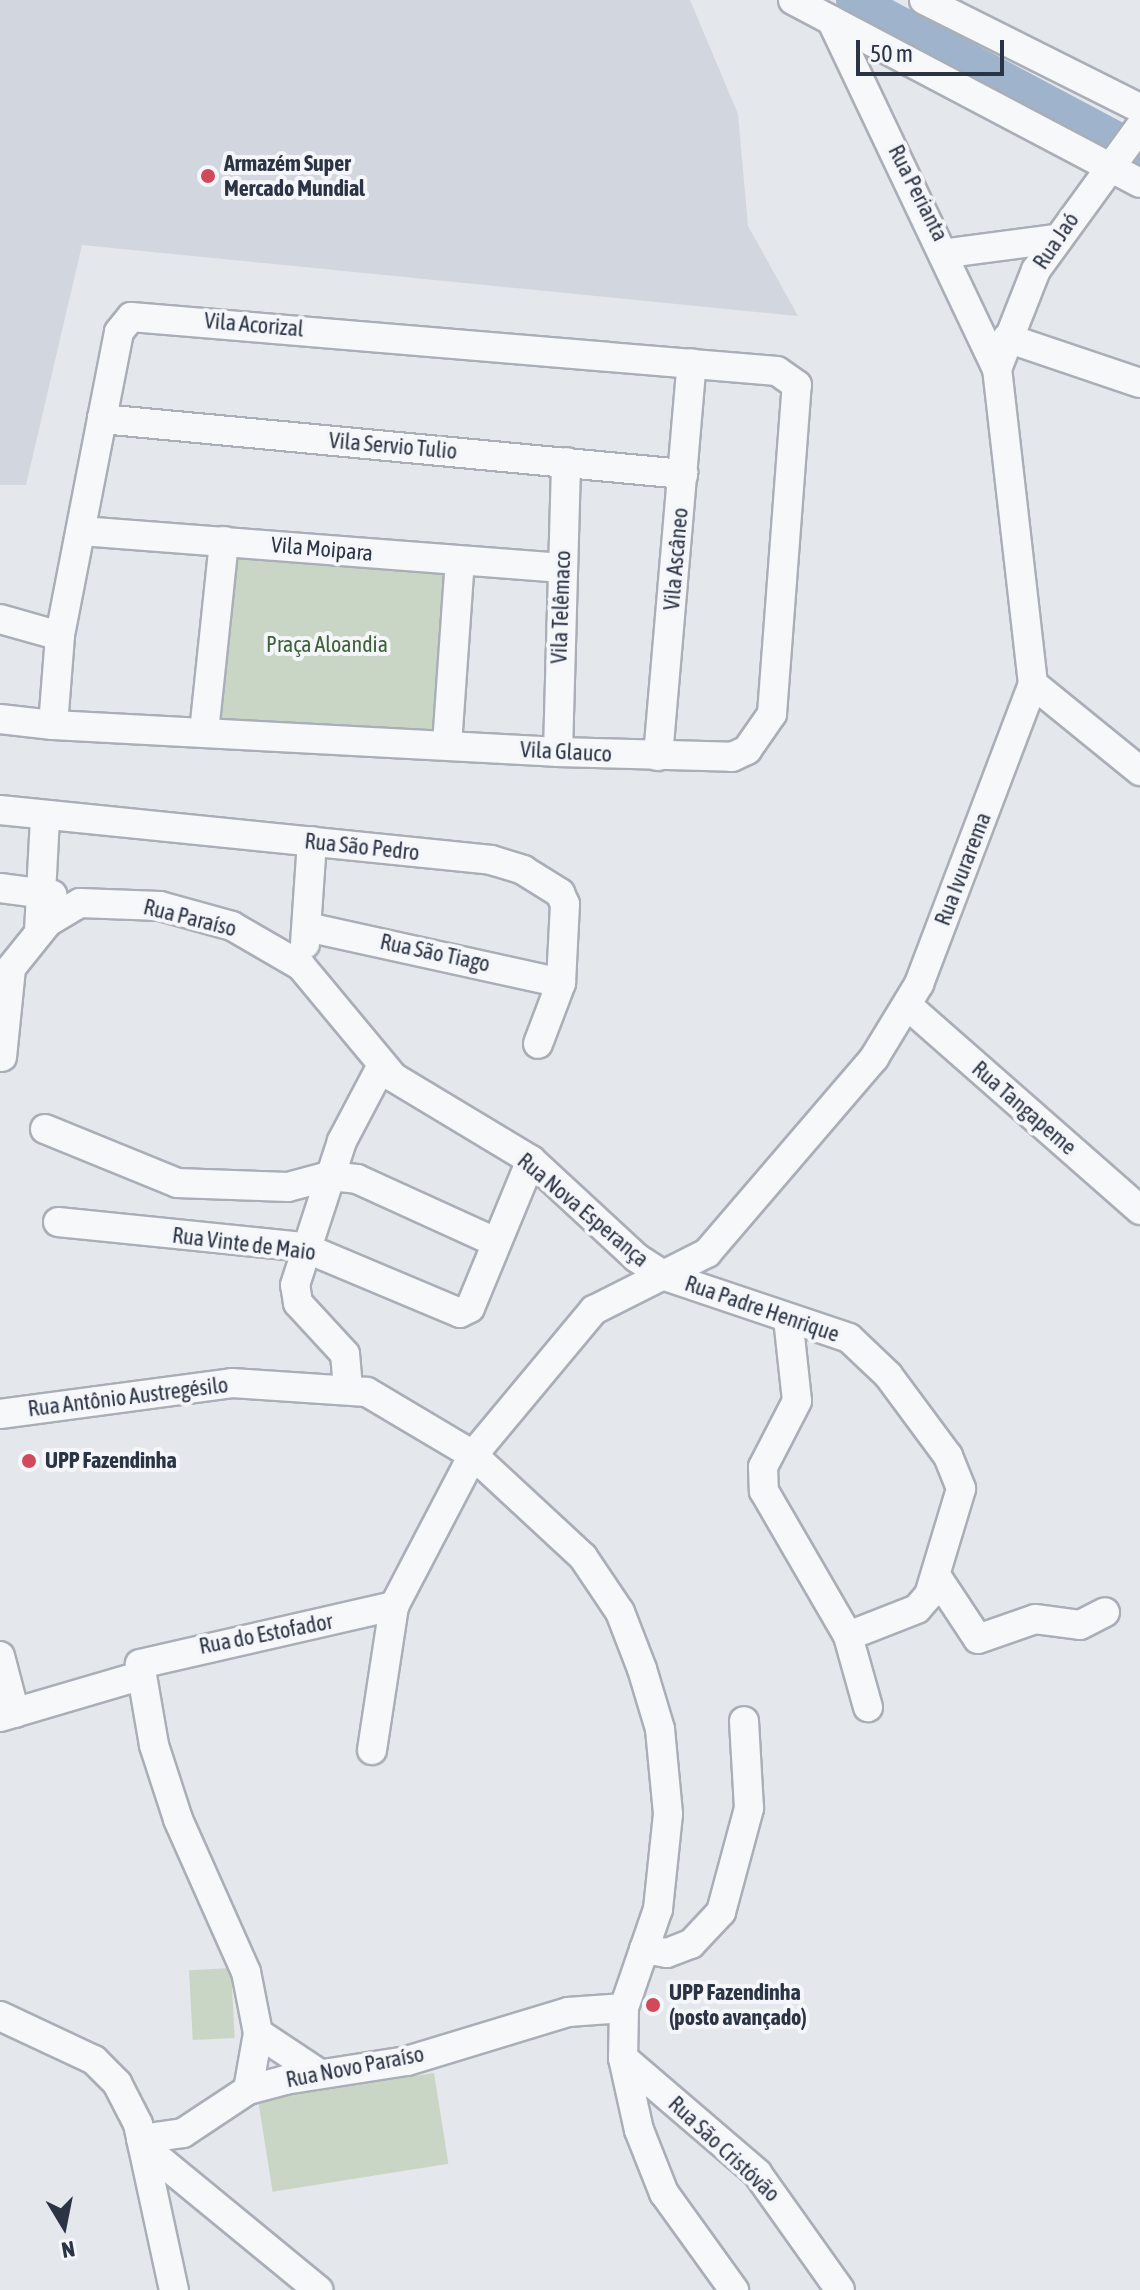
<!DOCTYPE html>
<meta charset="utf-8">
<style>
body{margin:0}
#map{position:relative;width:1140px;height:2290px;overflow:hidden;background:#e4e7ec;font-family:"Asap Condensed",sans-serif}
div>[style]{position:absolute}
[style*='--x']{left:calc(var(--x)*1px);top:calc(var(--y)*1px);width:calc(var(--w)*1px);rotate:calc(var(--a)*1deg)}
.built>*{inset:0;background:#d2d6de}
.green>*{inset:0;background:#c9d6c5;transform-origin:0 0}
.river>*{height:36px;margin:-18px;padding:0 18px;transform-origin:18px;border-radius:18px;background:#9fb4cc}
.roads{filter:drop-shadow(2px 0 #a9aeb7) drop-shadow(-2px 0 #a9aeb7) drop-shadow(0 2px #a9aeb7) drop-shadow(0 -2px #a9aeb7)}
.minor>*{height:28px;margin:-14px;padding:0 14px;transform-origin:14px;border-radius:14px;background:#f7f8fa}
.dots>*{width:22px;height:22px;translate:-50% -50%;box-sizing:border-box;border:4px solid #f4f6f9;border-radius:50%}
span{translate:-50% -50%;white-space:nowrap;text-align:center;line-height:1.15;-webkit-text-stroke:8px #f4f6f9;paint-order:stroke}
.poi-label{font-size:22px;color:#2b3445;font-weight:700}
.left{translate:0 -50%;text-align:left}
.street-label{font-size:22px;color:#2b3445}
.park-label{font-size:22px;color:#3f6138}
.north{position:absolute;left:24px;top:2186px;width:80px;height:80px;-webkit-text-stroke:6px #f4f6f9;paint-order:stroke;rotate:170deg;font-size:22px;font-weight:700;line-height:32px;text-align:center;color:#2b3445}
.north::after{content:'';display:block;margin:auto;width:28px;height:36px;background:#2b3445;clip-path:polygon(50% 0,100% 100%,50% 72%,0 100%)}
.scale{position:absolute;left:856px;top:40px;width:148px;height:36px;box-sizing:border-box;border:4px solid #2b3445;border-top:0;padding-left:10px;font-size:24px;line-height:28px;white-space:nowrap;color:#2b3445;-webkit-text-stroke:6px #f4f6f9;paint-order:stroke}
</style>
<div id="map">
<div class="built">
<div style="clip-path:polygon(0 0,690px 0,738px 114px,748px 226px,798px 316px,82px 245px,26px 485px,0 485px)"></div>
</div>
<div class="green">
<div style="left:236px;top:554px;width:213px;height:168px;rotate:5deg"></div>
<div style="left:231px;top:1968px;width:70px;height:42px;rotate:87deg"></div>
<div style="left:434px;top:2073px;width:92px;height:178px;rotate:81deg"></div>
</div>
<div class="river">
<div style="--x:854;--y:0;--w:324;--a:28"></div>
</div>
<div class="roads">
<div class="minor">
<div style="--x:793;--y:0;--w:392;--a:27.8"></div>
<div style="--x:924;--y:0;--w:241;--a:26.6"></div>
<div style="--x:948;--y:253;--w:108;--a:-7.5"></div>
<div style="--x:1007;--y:338;--w:140;--a:18.7"></div>
<div style="--x:997;--y:369;--w:106;--a:-68.5"></div>
<div style="--x:1036;--y:270;--w:177;--a:-54"></div>
<div style="--x:102;--y:419;--w:584;--a:5.41"></div>
<div style="--x:82;--y:531;--w:481;--a:4.4"></div>
<div style="--x:0;--y:619;--w:62;--a:15.8"></div>
<div style="--x:1033;--y:684;--w:138;--a:39.1"></div>
<div style="--x:0;--y:719;--w:53;--a:6.5"></div>
<div style="--x:53;--y:725;--w:506;--a:3.06"></div>
<div style="--x:558;--y:752;--w:174;--a:1.6"></div>
<div style="--x:732;--y:757;--w:17;--a:-25"></div>
<div style="--x:747;--y:750;--w:44;--a:-55.2"></div>
<div style="--x:772;--y:714;--w:330;--a:-85.7"></div>
<div style="--x:797;--y:385;--w:24;--a:-145"></div>
<div style="--x:777;--y:371;--w:648;--a:-175.22"></div>
<div style="--x:131;--y:317;--w:19;--a:129"></div>
<div style="--x:119;--y:332;--w:89;--a:101.1"></div>
<div style="--x:102;--y:419;--w:221;--a:101"></div>
<div style="--x:60;--y:636;--w:89;--a:94.5"></div>
<div style="--x:204;--y:732;--w:192;--a:-84"></div>
<div style="--x:447;--y:745;--w:184;--a:-86"></div>
<div style="--x:558;--y:752;--w:290;--a:-88.4"></div>
<div style="--x:658;--y:756;--w:394;--a:-85.1"></div>
<div style="--x:0;--y:810;--w:494;--a:5.8"></div>
<div style="--x:491;--y:860;--w:34;--a:17"></div>
<div style="--x:523;--y:870;--w:44;--a:31.9"></div>
<div style="--x:560;--y:893;--w:12;--a:66"></div>
<div style="--x:565;--y:904;--w:79;--a:92.9"></div>
<div style="--x:561;--y:983;--w:65;--a:110.7"></div>
<div style="--x:0;--y:888;--w:53;--a:7.5"></div>
<div style="--x:307;--y:927;--w:260;--a:12.4"></div>
<div style="--x:39;--y:932;--w:113;--a:-87"></div>
<div style="--x:305;--y:944;--w:103;--a:-86.1"></div>
<div style="--x:908;--y:1006;--w:309;--a:41.3"></div>
<div style="--x:2;--y:1057;--w:89;--a:-84.2"></div>
<div style="--x:11;--y:968;--w:59;--a:-51.2"></div>
<div style="--x:48;--y:922;--w:37;--a:-31"></div>
<div style="--x:80;--y:903;--w:80;--a:2.1"></div>
<div style="--x:160;--y:906;--w:75;--a:15.5"></div>
<div style="--x:232;--y:926;--w:80;--a:30.1"></div>
<div style="--x:301;--y:966;--w:144;--a:50.3"></div>
<div style="--x:393;--y:1077;--w:161;--a:31"></div>
<div style="--x:531;--y:1160;--w:144;--a:42.8"></div>
<div style="--x:637;--y:1258;--w:33;--a:33"></div>
<div style="--x:665;--y:1276;--w:194;--a:18.6"></div>
<div style="--x:849;--y:1338;--w:54;--a:43.5"></div>
<div style="--x:888;--y:1375;--w:101;--a:53.5"></div>
<div style="--x:948;--y:1456;--w:35;--a:68"></div>
<div style="--x:961;--y:1489;--w:111;--a:106.8"></div>
<div style="--x:929;--y:1595;--w:18;--a:131"></div>
<div style="--x:917;--y:1609;--w:74;--a:158.6"></div>
<div style="--x:45;--y:1129;--w:143;--a:22.2"></div>
<div style="--x:177;--y:1183;--w:111;--a:2.1"></div>
<div style="--x:288;--y:1187;--w:42;--a:-15"></div>
<div style="--x:329;--y:1176;--w:28;--a:6"></div>
<div style="--x:357;--y:1179;--w:149;--a:24.5"></div>
<div style="--x:58;--y:1222;--w:246;--a:5.8"></div>
<div style="--x:303;--y:1247;--w:170;--a:22.8"></div>
<div style="--x:460;--y:1313;--w:11;--a:-27"></div>
<div style="--x:470;--y:1308;--w:160;--a:-67.6"></div>
<div style="--x:788;--y:1318;--w:83;--a:83.8"></div>
<div style="--x:797;--y:1401;--w:74;--a:117.3"></div>
<div style="--x:763;--y:1467;--w:24;--a:88"></div>
<div style="--x:764;--y:1491;--w:168;--a:59.9"></div>
<div style="--x:848;--y:1636;--w:74;--a:74.3"></div>
<div style="--x:348;--y:1388;--w:34;--a:-95"></div>
<div style="--x:345;--y:1354;--w:69;--a:-132.7"></div>
<div style="--x:298;--y:1303;--w:18;--a:-99"></div>
<div style="--x:295;--y:1285;--w:151;--a:-71.9"></div>
<div style="--x:342;--y:1141;--w:86;--a:-62.2"></div>
<div style="--x:0;--y:1414;--w:234;--a:-7.6"></div>
<div style="--x:232;--y:1383;--w:135;--a:3.8"></div>
<div style="--x:367;--y:1392;--w:123;--a:30.7"></div>
<div style="--x:473;--y:1455;--w:150;--a:42.8"></div>
<div style="--x:583;--y:1557;--w:66;--a:56.1"></div>
<div style="--x:620;--y:1612;--w:61;--a:68.9"></div>
<div style="--x:642;--y:1669;--w:63;--a:73.3"></div>
<div style="--x:660;--y:1729;--w:85;--a:84.6"></div>
<div style="--x:668;--y:1814;--w:96;--a:96"></div>
<div style="--x:658;--y:1909;--w:105;--a:109"></div>
<div style="--x:624;--y:2008;--w:50;--a:91.1"></div>
<div style="--x:623;--y:2058;--w:74;--a:77.5"></div>
<div style="--x:639;--y:2130;--w:68;--a:68.4"></div>
<div style="--x:664;--y:2193;--w:120;--a:54.2"></div>
<div style="--x:937;--y:1577;--w:74;--a:56.5"></div>
<div style="--x:978;--y:1639;--w:60;--a:-19.3"></div>
<div style="--x:1035;--y:1619;--w:45;--a:7.6"></div>
<div style="--x:1080;--y:1625;--w:28;--a:-27"></div>
<div style="--x:0;--y:1656;--w:59;--a:75.3"></div>
<div style="--x:0;--y:1717;--w:145;--a:-16.4"></div>
<div style="--x:372;--y:1750;--w:146;--a:-81.3"></div>
<div style="--x:394;--y:1606;--w:170;--a:-62.4"></div>
<div style="--x:473;--y:1455;--w:189;--a:-50.2"></div>
<div style="--x:594;--y:1310;--w:127;--a:-26.8"></div>
<div style="--x:707;--y:1253;--w:257;--a:-49.4"></div>
<div style="--x:874;--y:1058;--w:87;--a:-58.7"></div>
<div style="--x:919;--y:984;--w:321;--a:-69.2"></div>
<div style="--x:1033;--y:684;--w:317;--a:-96.5"></div>
<div style="--x:997;--y:369;--w:386;--a:-115.4"></div>
<div style="--x:644;--y:1949;--w:23;--a:10"></div>
<div style="--x:667;--y:1953;--w:26;--a:-21"></div>
<div style="--x:691;--y:1944;--w:44;--a:-46.8"></div>
<div style="--x:721;--y:1912;--w:108;--a:-74.9"></div>
<div style="--x:749;--y:1808;--w:87;--a:-93.3"></div>
<div style="--x:0;--y:2016;--w:104;--a:25.1"></div>
<div style="--x:94;--y:2060;--w:33;--a:45"></div>
<div style="--x:117;--y:2083;--w:46;--a:62.9"></div>
<div style="--x:138;--y:2124;--w:170;--a:77.8"></div>
<div style="--x:258;--y:2033;--w:74;--a:33.5"></div>
<div style="--x:623;--y:2058;--w:177;--a:40.6"></div>
<div style="--x:757;--y:2173;--w:143;--a:54.6"></div>
<div style="--x:248;--y:2090;--w:58;--a:-80"></div>
<div style="--x:258;--y:2033;--w:62;--a:-101.1"></div>
<div style="--x:246;--y:1972;--w:167;--a:-114"></div>
<div style="--x:178;--y:1819;--w:78;--a:-108"></div>
<div style="--x:154;--y:1745;--w:82;--a:-99.8"></div>
<div style="--x:140;--y:1664;--w:261;--a:-12.9"></div>
<div style="--x:141;--y:2139;--w:42;--a:-8.1"></div>
<div style="--x:183;--y:2133;--w:78;--a:-33.5"></div>
<div style="--x:248;--y:2090;--w:38;--a:-15"></div>
<div style="--x:285;--y:2080;--w:123;--a:-8.9"></div>
<div style="--x:407;--y:2061;--w:168;--a:-16.9"></div>
<div style="--x:568;--y:2012;--w:56;--a:-4.1"></div>
<div style="--x:143;--y:2146;--w:227;--a:39.4"></div>
</div>
</div>
<div class="dots">
<div style="left:208px;top:176px;background:#d1495b"></div>
<div style="left:29px;top:1461px;background:#d1495b"></div>
<div style="left:653px;top:2005px;background:#d1495b"></div>
</div>
<div class="poi-label">
<span class="left" style="left:224px;top:176px">Armazém Super<br>Mercado Mundial</span>
<span class="left" style="left:45px;top:1461px">UPP Fazendinha</span>
<span class="left" style="left:669px;top:2005px">UPP Fazendinha<br>(posto avançado)</span>
</div>
<div class="street-label">
<span style="left:918px;top:193px;rotate:63deg">Rua Perianta</span>
<span style="left:1056px;top:241px;rotate:-56deg">Rua Jaó</span>
<span style="left:254px;top:325px;rotate:5deg">Vila Acorizal</span>
<span style="left:393px;top:446px;rotate:5deg">Vila Servio Tulio</span>
<span style="left:322px;top:549px;rotate:5deg">Vila Moipara</span>
<span style="left:676px;top:559px;rotate:-85deg">Vila Ascâneo</span>
<span style="left:561px;top:607px;rotate:-88deg">Vila Telêmaco</span>
<span style="left:566px;top:752px;rotate:3deg">Vila Glauco</span>
<span style="left:362px;top:847px;rotate:6deg">Rua São Pedro</span>
<span style="left:963px;top:869px;rotate:-69deg">Rua Ivurarema</span>
<span style="left:190px;top:918px;rotate:14deg">Rua Paraíso</span>
<span style="left:435px;top:953px;rotate:12deg">Rua São Tiago</span>
<span style="left:1024px;top:1108px;rotate:41deg">Rua Tangapeme</span>
<span style="left:583px;top:1210px;rotate:40deg">Rua Nova Esperança</span>
<span style="left:244px;top:1244px;rotate:7deg">Rua Vinte de Maio</span>
<span style="left:762px;top:1309px;rotate:19deg">Rua Padre Henrique</span>
<span style="left:128px;top:1397px;rotate:-7deg">Rua Antônio Austregésilo</span>
<span style="left:266px;top:1634px;rotate:-11deg">Rua do Estofador</span>
<span style="left:355px;top:2067px;rotate:-11deg">Rua Novo Paraíso</span>
<span style="left:724px;top:2149px;rotate:43deg">Rua São Cristóvão</span>
</div>
<div class="park-label">
<span style="left:327px;top:645px">Praça Aloandia</span>
</div>
<div class="north">N</div>
<div class="scale">50 m</div>
</div>
